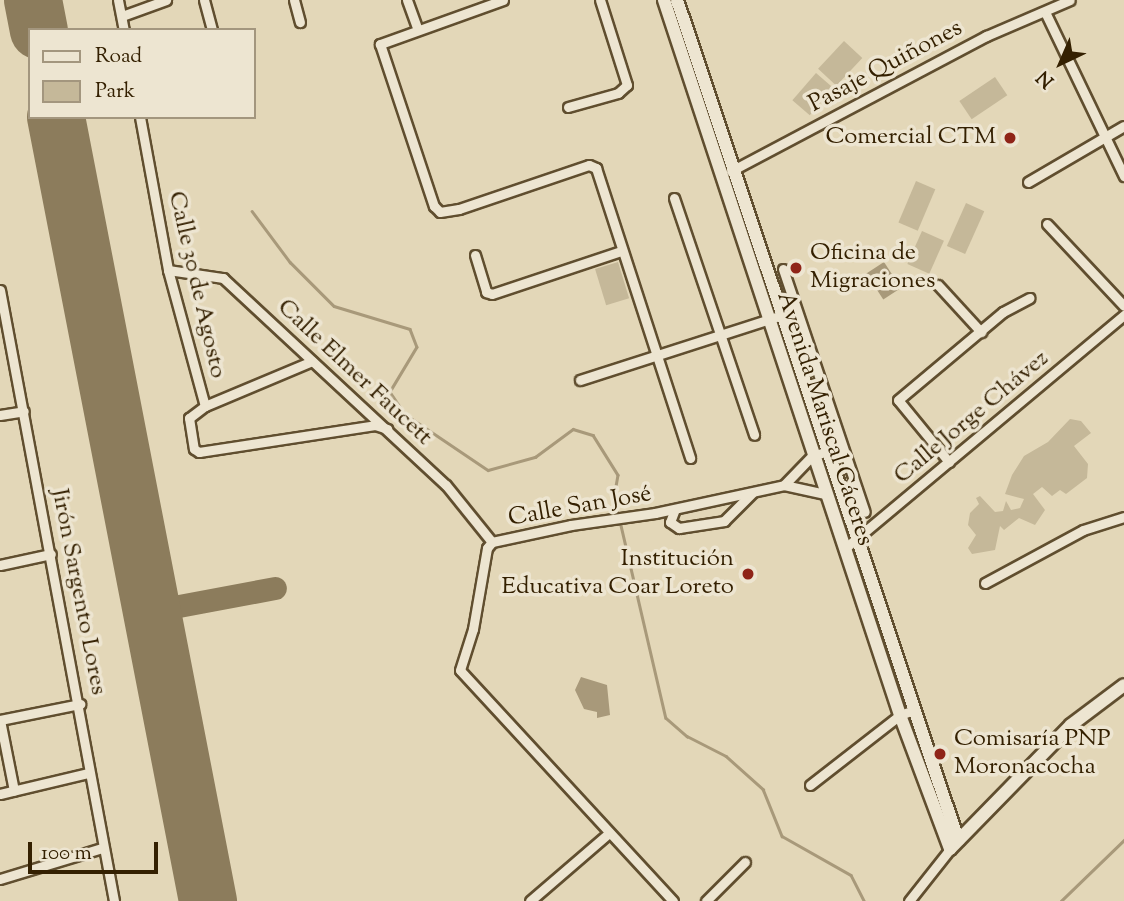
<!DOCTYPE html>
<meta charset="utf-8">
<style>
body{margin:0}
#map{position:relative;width:1124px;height:901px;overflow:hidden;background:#e3d7b8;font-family:"Sorts Mill Goudy",serif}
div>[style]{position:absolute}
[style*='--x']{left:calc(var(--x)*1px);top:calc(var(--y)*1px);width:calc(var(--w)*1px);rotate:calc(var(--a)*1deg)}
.green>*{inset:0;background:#c5b899;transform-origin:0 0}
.water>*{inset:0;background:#a8997a;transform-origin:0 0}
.stream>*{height:2.5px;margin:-1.25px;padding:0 1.25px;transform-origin:1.25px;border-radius:1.25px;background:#a8997a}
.taxiway>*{height:23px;margin:-11.5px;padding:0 11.5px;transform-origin:11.5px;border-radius:11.5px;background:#8c7c5c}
.runway>*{height:58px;margin:-29px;padding:0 29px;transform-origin:29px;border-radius:29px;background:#8c7c5c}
.roads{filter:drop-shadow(2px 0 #604e2f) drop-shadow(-2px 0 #604e2f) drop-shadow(0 2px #604e2f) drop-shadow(0 -2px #604e2f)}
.street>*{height:9px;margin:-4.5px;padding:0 4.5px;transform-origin:4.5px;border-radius:4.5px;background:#ede5d1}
.secondary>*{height:12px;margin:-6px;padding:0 6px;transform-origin:6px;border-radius:6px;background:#ede5d1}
.dots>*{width:19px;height:19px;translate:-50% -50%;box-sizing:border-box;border:4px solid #ede5d1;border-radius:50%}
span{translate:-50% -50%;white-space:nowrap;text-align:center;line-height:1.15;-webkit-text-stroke:7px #ede5d1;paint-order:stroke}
.street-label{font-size:24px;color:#342001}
.poi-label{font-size:24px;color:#342001}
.right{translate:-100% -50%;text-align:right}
.left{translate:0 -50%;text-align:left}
.legend{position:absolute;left:28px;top:28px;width:228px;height:91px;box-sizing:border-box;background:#ede5d1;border:2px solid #a3967e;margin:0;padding:9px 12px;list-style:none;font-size:21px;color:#342001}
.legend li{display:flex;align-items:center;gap:14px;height:35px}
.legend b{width:35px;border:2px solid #a3967e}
.north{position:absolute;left:1026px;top:28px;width:70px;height:70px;-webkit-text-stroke:5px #ede5d1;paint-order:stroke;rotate:224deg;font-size:19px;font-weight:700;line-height:28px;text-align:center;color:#342001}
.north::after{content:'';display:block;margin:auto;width:24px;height:32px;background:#342001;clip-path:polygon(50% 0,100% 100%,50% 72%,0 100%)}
.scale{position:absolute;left:28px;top:842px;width:130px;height:32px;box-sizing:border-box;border:4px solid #342001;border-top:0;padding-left:9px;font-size:21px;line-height:24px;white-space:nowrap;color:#342001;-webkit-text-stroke:5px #ede5d1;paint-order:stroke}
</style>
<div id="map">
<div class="green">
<div style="left:844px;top:41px;width:25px;height:38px;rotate:43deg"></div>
<div style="left:816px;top:73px;width:23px;height:36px;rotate:41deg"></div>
<div style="left:995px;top:77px;width:22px;height:43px;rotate:56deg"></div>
<div style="left:916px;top:181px;width:21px;height:45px;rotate:23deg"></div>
<div style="left:966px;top:203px;width:20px;height:47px;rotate:24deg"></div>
<div style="left:922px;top:231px;width:24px;height:36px;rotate:24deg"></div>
<div style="left:618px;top:262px;width:38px;height:24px;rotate:73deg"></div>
<div style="clip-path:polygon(1070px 419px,1081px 421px,1091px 433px,1074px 446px,1088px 464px,1087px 478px,1066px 494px,1060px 490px,1052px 496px,1042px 487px,1033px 494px,1045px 510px,1035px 525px,1019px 518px,1004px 530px,1000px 526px,995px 550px,972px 554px,968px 548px,976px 535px,968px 525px,970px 513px,979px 504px,976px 498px,980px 496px,995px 512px,1003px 511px,1006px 501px,1011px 510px,1020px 508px,1024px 499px,1005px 494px,1012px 475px,1024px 456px,1048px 442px)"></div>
</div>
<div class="water">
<div style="left:884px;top:262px;width:31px;height:21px;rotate:57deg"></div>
<div style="clip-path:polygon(581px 677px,607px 685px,610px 715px,597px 718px,597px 712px,584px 709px,575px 690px)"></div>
</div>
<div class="stream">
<div style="--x:252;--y:211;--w:64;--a:53.3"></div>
<div style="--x:290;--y:262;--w:62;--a:45"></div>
<div style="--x:334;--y:306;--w:79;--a:16.8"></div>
<div style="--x:410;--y:329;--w:19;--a:69"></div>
<div style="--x:417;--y:347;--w:52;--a:121"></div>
<div style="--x:390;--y:392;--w:27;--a:56"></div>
<div style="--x:405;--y:414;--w:100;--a:34"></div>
<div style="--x:488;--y:470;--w:49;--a:-15.5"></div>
<div style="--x:535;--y:457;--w:47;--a:-36.4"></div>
<div style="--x:573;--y:429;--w:21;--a:17"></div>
<div style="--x:593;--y:435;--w:47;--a:58"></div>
<div style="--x:618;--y:475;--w:22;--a:100"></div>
<div style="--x:614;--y:497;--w:17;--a:77"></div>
<div style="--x:620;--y:521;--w:202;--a:76.9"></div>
<div style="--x:666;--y:718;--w:28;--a:41"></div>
<div style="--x:687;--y:736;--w:44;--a:27.1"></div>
<div style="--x:726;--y:756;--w:50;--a:41.7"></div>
<div style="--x:763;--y:789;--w:51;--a:68"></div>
<div style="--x:782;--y:836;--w:79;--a:29.5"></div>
<div style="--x:851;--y:875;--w:29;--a:63"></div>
<div style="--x:1061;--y:901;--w:88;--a:-44.1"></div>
</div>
<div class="taxiway">
<div style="--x:152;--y:611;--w:125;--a:-10.6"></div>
</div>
<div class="runway">
<div style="--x:33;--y:0;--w:31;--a:79"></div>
<div style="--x:56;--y:117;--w:799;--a:79.03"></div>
</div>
<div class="roads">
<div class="street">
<div style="--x:118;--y:0;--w:31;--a:79"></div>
<div style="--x:204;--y:0;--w:31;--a:75"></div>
<div style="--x:294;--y:0;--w:23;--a:75"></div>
<div style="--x:407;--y:0;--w:30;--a:70"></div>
<div style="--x:503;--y:0;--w:131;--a:160.3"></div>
<div style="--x:380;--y:44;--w:171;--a:71.6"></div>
<div style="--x:434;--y:206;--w:8;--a:45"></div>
<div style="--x:440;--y:212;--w:19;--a:-9"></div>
<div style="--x:459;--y:209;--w:137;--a:-18.7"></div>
<div style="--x:589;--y:165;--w:8;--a:23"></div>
<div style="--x:596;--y:168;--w:305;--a:72"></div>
<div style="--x:1046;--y:14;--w:180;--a:64.3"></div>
<div style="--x:122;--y:16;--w:47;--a:-20"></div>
<div style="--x:568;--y:107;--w:52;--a:-15.6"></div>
<div style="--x:618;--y:93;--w:12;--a:-42"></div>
<div style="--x:627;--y:85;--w:89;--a:-107.6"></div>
<div style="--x:140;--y:117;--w:156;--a:79.6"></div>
<div style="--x:168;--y:270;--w:141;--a:74.8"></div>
<div style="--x:205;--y:406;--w:20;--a:143"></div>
<div style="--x:189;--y:418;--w:31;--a:81"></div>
<div style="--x:194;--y:449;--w:6;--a:31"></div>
<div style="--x:199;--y:452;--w:178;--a:-8.7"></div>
<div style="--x:375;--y:425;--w:13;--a:18"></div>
<div style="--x:731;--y:171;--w:289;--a:-27.9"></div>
<div style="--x:986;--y:36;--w:91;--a:-23.2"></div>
<div style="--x:1028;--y:182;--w:111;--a:-30.3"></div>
<div style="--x:674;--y:198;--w:250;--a:71.3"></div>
<div style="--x:1047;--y:224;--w:112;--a:46.8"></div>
<div style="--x:475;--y:255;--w:39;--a:73"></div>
<div style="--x:486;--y:292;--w:6;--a:18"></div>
<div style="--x:492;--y:294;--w:136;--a:-18.4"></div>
<div style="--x:783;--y:269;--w:256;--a:71.4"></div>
<div style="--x:168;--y:270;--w:56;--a:8.3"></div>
<div style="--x:223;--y:278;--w:304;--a:42.9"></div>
<div style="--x:446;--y:485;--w:73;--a:51.1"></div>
<div style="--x:938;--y:285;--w:64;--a:47.5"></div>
<div style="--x:0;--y:290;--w:622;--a:79.43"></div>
<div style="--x:580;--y:380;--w:212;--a:-17.8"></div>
<div style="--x:205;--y:406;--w:116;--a:-22.8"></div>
<div style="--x:0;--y:415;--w:24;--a:-9"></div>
<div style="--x:949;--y:462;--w:80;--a:-129.4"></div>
<div style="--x:898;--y:400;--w:137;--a:-40"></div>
<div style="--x:1003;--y:312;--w:30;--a:-28"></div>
<div style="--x:784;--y:485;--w:40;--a:-46"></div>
<div style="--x:812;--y:456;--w:17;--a:-17"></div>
<div style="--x:675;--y:509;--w:14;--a:111"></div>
<div style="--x:670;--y:522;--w:11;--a:34"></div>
<div style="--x:679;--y:528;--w:46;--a:-8.8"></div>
<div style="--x:724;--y:521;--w:40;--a:-45"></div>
<div style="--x:844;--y:549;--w:365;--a:-39.9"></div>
<div style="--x:0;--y:565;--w:52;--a:-12.2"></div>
<div style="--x:985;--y:583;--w:111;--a:-28.4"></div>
<div style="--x:1083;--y:530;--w:43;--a:-17.6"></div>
<div style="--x:0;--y:720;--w:82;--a:-11.3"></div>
<div style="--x:0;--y:720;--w:72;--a:78.8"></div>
<div style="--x:810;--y:785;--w:114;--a:-37.9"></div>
<div style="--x:900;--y:715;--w:15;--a:-20"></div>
<div style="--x:0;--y:794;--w:90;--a:-13.4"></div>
<div style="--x:0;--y:879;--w:107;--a:-16.9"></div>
<div style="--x:530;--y:901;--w:104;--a:-40.7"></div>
<div style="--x:673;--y:901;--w:314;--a:-132.7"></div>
<div style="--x:460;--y:670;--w:43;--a:-72.4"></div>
<div style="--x:473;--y:629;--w:82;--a:-80.2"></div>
<div style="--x:487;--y:548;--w:8;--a:-50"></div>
<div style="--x:492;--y:542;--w:81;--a:-12.1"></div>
<div style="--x:571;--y:525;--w:85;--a:-8.1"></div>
<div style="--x:655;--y:513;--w:132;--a:-12.2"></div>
<div style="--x:784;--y:485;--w:42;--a:12.4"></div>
<div style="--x:706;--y:901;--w:55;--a:-45"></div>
<div style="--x:909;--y:901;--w:66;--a:-51.7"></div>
</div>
<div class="secondary">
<div style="--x:664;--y:0;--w:753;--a:71.73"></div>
<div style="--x:900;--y:715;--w:143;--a:69.5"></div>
<div style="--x:950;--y:849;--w:173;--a:-45.7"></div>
<div style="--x:1071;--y:725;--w:66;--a:-37"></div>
<div style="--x:677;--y:0;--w:886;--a:71.5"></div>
</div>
</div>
<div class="dots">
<div style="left:1010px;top:138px;background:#8f2418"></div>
<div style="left:796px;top:268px;background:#8f2418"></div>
<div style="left:748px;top:574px;background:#8f2418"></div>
<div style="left:940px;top:754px;background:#8f2418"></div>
</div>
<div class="street-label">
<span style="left:886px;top:67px;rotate:-28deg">Pasaje Quiñones</span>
<span style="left:196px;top:285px;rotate:77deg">Calle 30 de Agosto</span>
<span style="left:354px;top:373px;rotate:43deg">Calle Elmer Faucett</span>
<span style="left:972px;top:418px;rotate:-40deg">Calle Jorge Chávez</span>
<span style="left:824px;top:419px;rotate:72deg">Avenida Mariscal Cáceres</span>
<span style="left:580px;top:507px;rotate:-10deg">Calle San José</span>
<span style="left:78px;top:592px;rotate:79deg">Jirón Sargento Lores</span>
</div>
<div class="poi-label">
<span class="right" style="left:996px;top:138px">Comercial CTM</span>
<span class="left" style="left:810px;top:268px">Oficina de<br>Migraciones</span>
<span class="right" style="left:734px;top:574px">Institución<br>Educativa Coar Loreto</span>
<span class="left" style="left:954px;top:754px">Comisaría PNP<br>Moronacocha</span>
</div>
<ul class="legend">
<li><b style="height:9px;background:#ede5d1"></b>Road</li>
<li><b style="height:19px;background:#c5b899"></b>Park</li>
</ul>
<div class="north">N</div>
<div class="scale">100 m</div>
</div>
